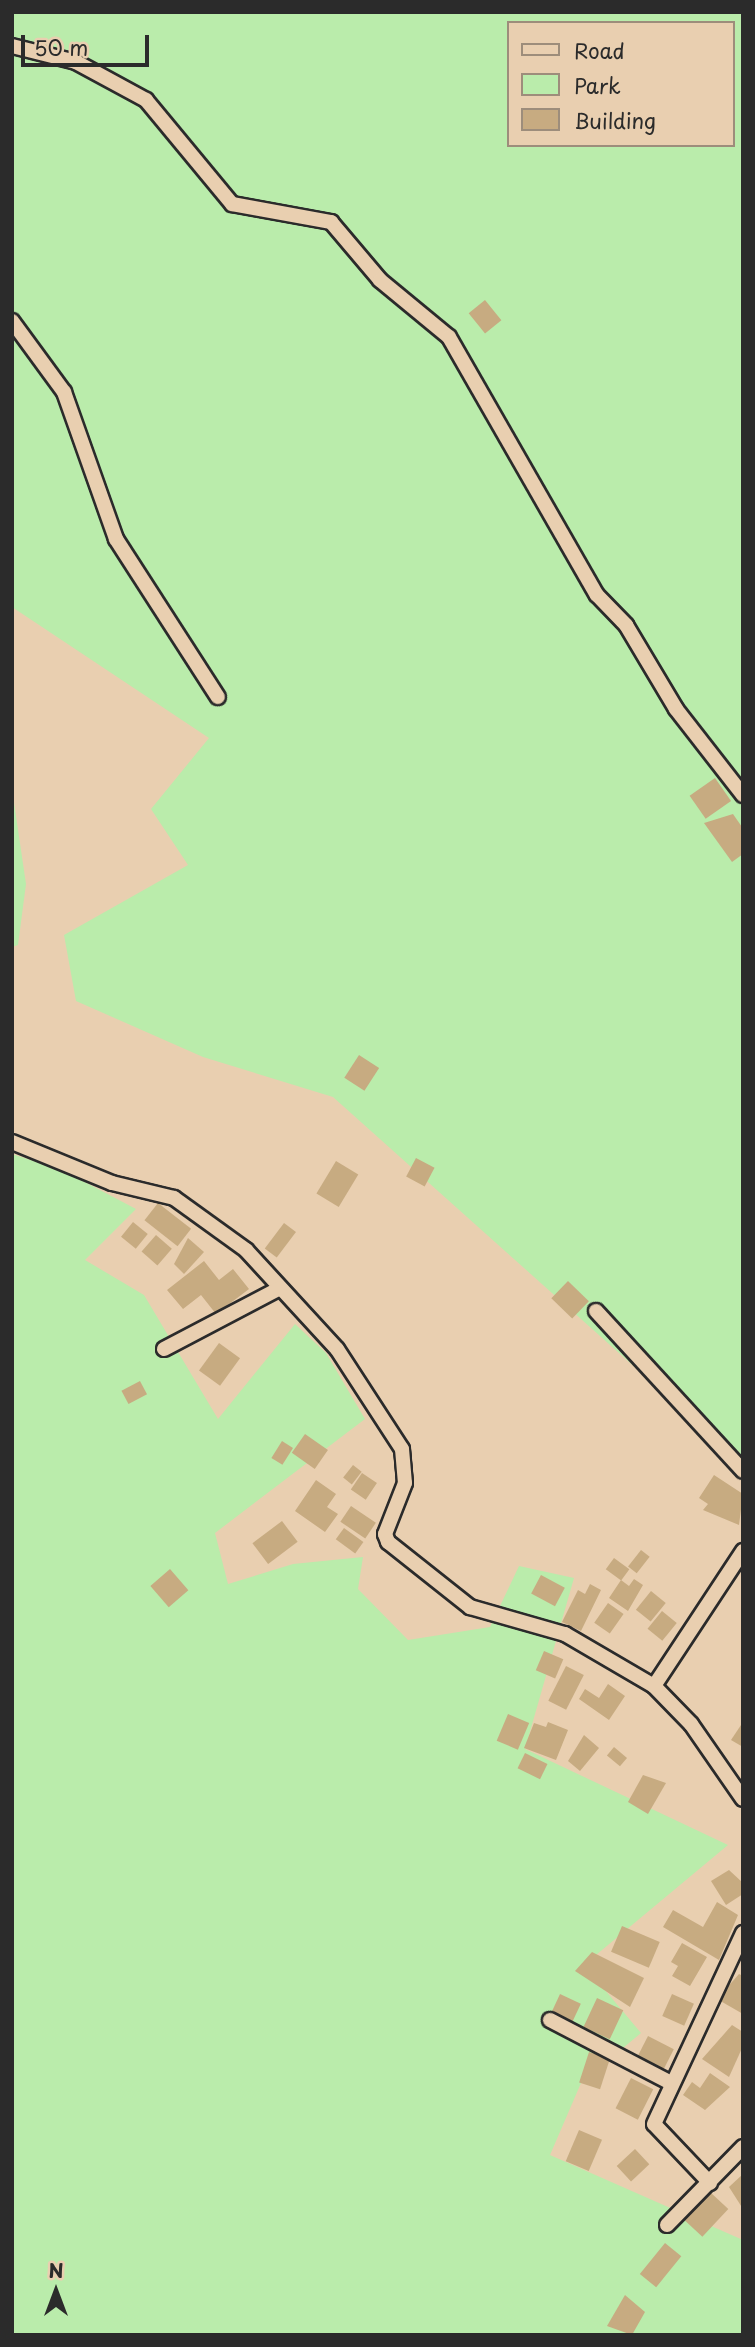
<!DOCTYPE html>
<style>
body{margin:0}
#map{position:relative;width:755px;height:2347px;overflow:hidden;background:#e9cfb0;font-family:"Playpen Sans",sans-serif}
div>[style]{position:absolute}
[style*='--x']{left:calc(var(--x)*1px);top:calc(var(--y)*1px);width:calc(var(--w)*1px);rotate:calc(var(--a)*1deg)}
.green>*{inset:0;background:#baecab}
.building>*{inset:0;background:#c7ab81;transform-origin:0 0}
.roads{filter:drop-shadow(2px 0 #2b2b2b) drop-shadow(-2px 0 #2b2b2b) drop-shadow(0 2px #2b2b2b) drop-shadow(0 -2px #2b2b2b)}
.street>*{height:14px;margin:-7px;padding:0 7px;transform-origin:7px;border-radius:7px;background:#e9cfb0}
span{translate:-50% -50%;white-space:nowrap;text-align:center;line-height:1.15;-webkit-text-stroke:7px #e9cfb0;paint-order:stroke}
.frame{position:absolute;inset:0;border:14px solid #2b2b2b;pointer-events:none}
.legend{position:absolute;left:507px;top:21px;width:228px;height:126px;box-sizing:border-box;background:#e9cfb0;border:2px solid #9d8d7b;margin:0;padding:9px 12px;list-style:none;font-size:21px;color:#2b2b2b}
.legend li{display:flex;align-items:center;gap:14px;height:35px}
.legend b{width:35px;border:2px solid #9d8d7b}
.north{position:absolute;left:21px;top:2256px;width:70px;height:70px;-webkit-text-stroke:5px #e9cfb0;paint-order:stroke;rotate:0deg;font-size:19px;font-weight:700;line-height:28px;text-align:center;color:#2b2b2b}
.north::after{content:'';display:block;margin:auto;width:24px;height:32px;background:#2b2b2b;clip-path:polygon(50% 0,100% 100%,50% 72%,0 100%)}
.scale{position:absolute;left:21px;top:35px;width:128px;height:32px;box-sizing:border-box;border:4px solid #2b2b2b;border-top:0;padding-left:9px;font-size:21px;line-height:24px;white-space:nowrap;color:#2b2b2b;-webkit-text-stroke:5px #e9cfb0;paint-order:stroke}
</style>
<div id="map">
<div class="green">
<div style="clip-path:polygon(evenodd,12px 12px,743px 12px,743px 1464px,333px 1097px,203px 1057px,76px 1001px,64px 935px,188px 865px,151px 809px,209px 738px,12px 607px,12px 12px,508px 23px,732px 23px,732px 145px,508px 145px,508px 23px)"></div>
<div style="clip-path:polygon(12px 789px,26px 884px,18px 945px,12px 947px)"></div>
<div style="clip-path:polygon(12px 1154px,62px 1170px,136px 1209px,85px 1260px,144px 1295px,218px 1419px,295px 1324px,326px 1353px,365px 1419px,215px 1533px,228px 1584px,293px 1564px,363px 1557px,358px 1589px,408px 1640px,490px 1627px,519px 1566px,574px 1578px,525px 1749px,728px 1845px,584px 1965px,641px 2033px,581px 2083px,550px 2155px,743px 2240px,743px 2335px,12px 2335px)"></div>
</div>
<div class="building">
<div style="left:485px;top:300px;width:26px;height:21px;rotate:51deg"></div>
<div style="left:715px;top:778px;width:28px;height:31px;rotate:55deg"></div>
<div style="clip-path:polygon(733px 814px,742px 827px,743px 854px,732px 862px,704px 823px)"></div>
<div style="left:359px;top:1055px;width:24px;height:27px;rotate:33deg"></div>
<div style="left:416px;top:1158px;width:21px;height:21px;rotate:28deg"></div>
<div style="left:336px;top:1161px;width:26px;height:38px;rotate:31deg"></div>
<div style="left:158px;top:1203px;width:42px;height:22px;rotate:38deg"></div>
<div style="left:133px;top:1222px;width:19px;height:19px;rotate:39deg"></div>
<div style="left:284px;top:1223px;width:15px;height:32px;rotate:37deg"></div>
<div style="left:156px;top:1235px;width:21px;height:22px;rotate:41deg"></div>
<div style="clip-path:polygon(188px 1238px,204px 1252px,184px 1274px,174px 1264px)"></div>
<div style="clip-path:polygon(204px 1261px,219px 1280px,233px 1269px,249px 1289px,216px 1314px,201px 1295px,183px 1309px,167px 1290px)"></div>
<div style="left:568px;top:1281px;width:29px;height:24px;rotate:44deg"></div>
<div style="left:219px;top:1343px;width:26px;height:34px;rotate:36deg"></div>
<div style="left:140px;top:1381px;width:15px;height:21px;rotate:62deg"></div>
<div style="left:305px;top:1434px;width:28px;height:23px;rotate:35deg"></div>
<div style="left:282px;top:1441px;width:13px;height:20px;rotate:32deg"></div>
<div style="left:353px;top:1465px;width:11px;height:16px;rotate:38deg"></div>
<div style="left:362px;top:1473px;width:18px;height:20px;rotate:34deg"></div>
<div style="clip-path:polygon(714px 1475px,743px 1494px,739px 1525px,703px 1510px,708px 1504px,699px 1498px)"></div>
<div style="clip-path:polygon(316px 1480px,336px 1494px,327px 1507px,338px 1514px,325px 1532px,295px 1511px)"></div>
<div style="left:351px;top:1506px;width:30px;height:19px;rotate:34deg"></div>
<div style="left:282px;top:1521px;width:26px;height:37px;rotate:53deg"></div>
<div style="left:344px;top:1528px;width:24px;height:14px;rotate:36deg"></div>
<div style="left:641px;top:1550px;width:11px;height:21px;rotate:38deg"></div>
<div style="left:614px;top:1558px;width:19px;height:14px;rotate:36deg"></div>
<div style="left:170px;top:1569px;width:28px;height:26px;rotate:49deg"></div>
<div style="left:541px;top:1575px;width:27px;height:21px;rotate:28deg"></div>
<div style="clip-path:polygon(634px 1579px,643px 1585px,628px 1611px,609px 1598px,621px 1580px,629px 1586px)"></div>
<div style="clip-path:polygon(590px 1584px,601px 1590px,581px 1631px,562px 1622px,578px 1590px,585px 1594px)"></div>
<div style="left:651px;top:1591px;width:19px;height:24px;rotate:39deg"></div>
<div style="left:608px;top:1603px;width:19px;height:24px;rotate:35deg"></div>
<div style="left:662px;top:1611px;width:19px;height:23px;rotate:39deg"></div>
<div style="left:544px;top:1651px;width:21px;height:21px;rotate:23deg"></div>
<div style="left:566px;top:1666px;width:20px;height:39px;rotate:27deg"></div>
<div style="clip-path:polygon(608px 1684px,625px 1696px,609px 1720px,579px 1699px,585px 1689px,599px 1698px)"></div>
<div style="left:508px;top:1714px;width:23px;height:29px;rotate:23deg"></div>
<div style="clip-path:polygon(548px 1722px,568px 1730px,556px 1760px,524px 1748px,534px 1723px,546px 1727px)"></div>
<div style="clip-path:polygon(743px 1722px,743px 1747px,731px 1740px)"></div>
<div style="clip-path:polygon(584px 1735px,599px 1748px,580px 1771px,568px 1761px)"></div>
<div style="left:614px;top:1747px;width:17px;height:11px;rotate:40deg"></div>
<div style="left:525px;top:1753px;width:25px;height:17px;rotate:26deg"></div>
<div style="clip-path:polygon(643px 1775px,666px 1783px,648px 1814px,628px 1802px)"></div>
<div style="clip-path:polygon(729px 1870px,743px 1883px,743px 1894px,726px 1905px,711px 1881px)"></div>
<div style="clip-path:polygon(717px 1902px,738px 1915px,719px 1960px,663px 1927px,673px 1910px,703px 1927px)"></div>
<div style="left:622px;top:1926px;width:41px;height:28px;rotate:23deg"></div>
<div style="clip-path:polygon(682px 1943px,707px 1957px,690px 1986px,672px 1976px,678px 1966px,671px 1962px)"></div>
<div style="clip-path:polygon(592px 1952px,644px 1978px,630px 2007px,575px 1971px)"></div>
<div style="clip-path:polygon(739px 1974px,743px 1976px,743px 2014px,717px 1999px)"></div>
<div style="left:560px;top:1994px;width:23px;height:20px;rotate:25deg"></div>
<div style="left:672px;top:1994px;width:24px;height:24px;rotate:24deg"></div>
<div style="left:597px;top:1998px;width:29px;height:32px;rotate:25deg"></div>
<div style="clip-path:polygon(732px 2025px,743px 2032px,743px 2046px,729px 2077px,702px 2059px)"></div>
<div style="left:648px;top:2036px;width:29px;height:25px;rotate:27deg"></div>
<div style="left:589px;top:2052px;width:22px;height:32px;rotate:18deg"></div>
<div style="clip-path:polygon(710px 2073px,730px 2087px,705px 2110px,683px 2095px,692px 2082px,700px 2088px)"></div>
<div style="left:631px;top:2078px;width:25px;height:34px;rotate:27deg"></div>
<div style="left:579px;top:2130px;width:25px;height:34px;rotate:23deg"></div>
<div style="left:635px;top:2149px;width:21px;height:25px;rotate:47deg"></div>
<div style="clip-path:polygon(743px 2174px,743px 2209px,729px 2187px)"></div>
<div style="left:710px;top:2192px;width:25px;height:38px;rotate:43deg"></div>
<div style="left:665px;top:2243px;width:21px;height:40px;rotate:39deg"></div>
<div style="clip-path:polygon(625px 2295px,645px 2312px,632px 2335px,607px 2326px)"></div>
</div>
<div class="roads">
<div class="street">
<div style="--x:12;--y:46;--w:66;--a:14"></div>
<div style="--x:76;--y:62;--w:80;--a:28.5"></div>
<div style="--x:146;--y:100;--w:135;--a:50.4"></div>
<div style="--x:232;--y:204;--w:101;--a:10.3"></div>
<div style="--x:331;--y:222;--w:76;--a:49.8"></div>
<div style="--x:380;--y:280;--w:89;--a:39.6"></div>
<div style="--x:449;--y:337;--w:297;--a:60.2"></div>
<div style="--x:597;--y:595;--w:42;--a:46"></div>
<div style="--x:626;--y:625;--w:98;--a:59.2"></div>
<div style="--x:676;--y:709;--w:109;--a:52.1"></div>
<div style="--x:12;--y:321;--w:88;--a:53.8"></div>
<div style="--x:64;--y:392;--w:156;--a:70.5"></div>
<div style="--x:116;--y:539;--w:188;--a:57.2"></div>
<div style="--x:12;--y:1142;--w:108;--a:22.3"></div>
<div style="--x:112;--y:1183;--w:64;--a:13.6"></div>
<div style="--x:174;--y:1198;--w:89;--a:35.8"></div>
<div style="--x:246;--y:1250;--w:134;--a:47.4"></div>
<div style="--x:337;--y:1349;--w:119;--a:57"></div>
<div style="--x:402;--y:1449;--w:34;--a:85"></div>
<div style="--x:405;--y:1483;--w:55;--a:111.4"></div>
<div style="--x:385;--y:1534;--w:9;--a:69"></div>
<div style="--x:388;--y:1542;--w:105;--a:38.4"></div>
<div style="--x:470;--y:1607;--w:99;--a:15.9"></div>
<div style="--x:565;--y:1634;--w:103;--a:30.3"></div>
<div style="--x:654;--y:1686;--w:53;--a:45.8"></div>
<div style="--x:691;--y:1724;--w:91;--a:55.3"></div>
<div style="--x:596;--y:1311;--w:217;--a:47.4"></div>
<div style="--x:164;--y:1349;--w:131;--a:-27.7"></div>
<div style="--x:654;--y:1686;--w:162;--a:-56.6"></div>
<div style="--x:550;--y:2020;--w:136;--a:27.5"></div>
<div style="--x:710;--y:2183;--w:81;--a:-133.5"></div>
<div style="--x:654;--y:2124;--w:211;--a:-65"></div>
<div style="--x:667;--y:2225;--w:109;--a:-45.7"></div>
</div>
</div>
<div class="frame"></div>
<ul class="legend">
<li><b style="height:9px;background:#e9cfb0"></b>Road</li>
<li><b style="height:19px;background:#baecab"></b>Park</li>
<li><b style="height:19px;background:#c7ab81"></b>Building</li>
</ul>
<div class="north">N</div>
<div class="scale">50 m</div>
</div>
